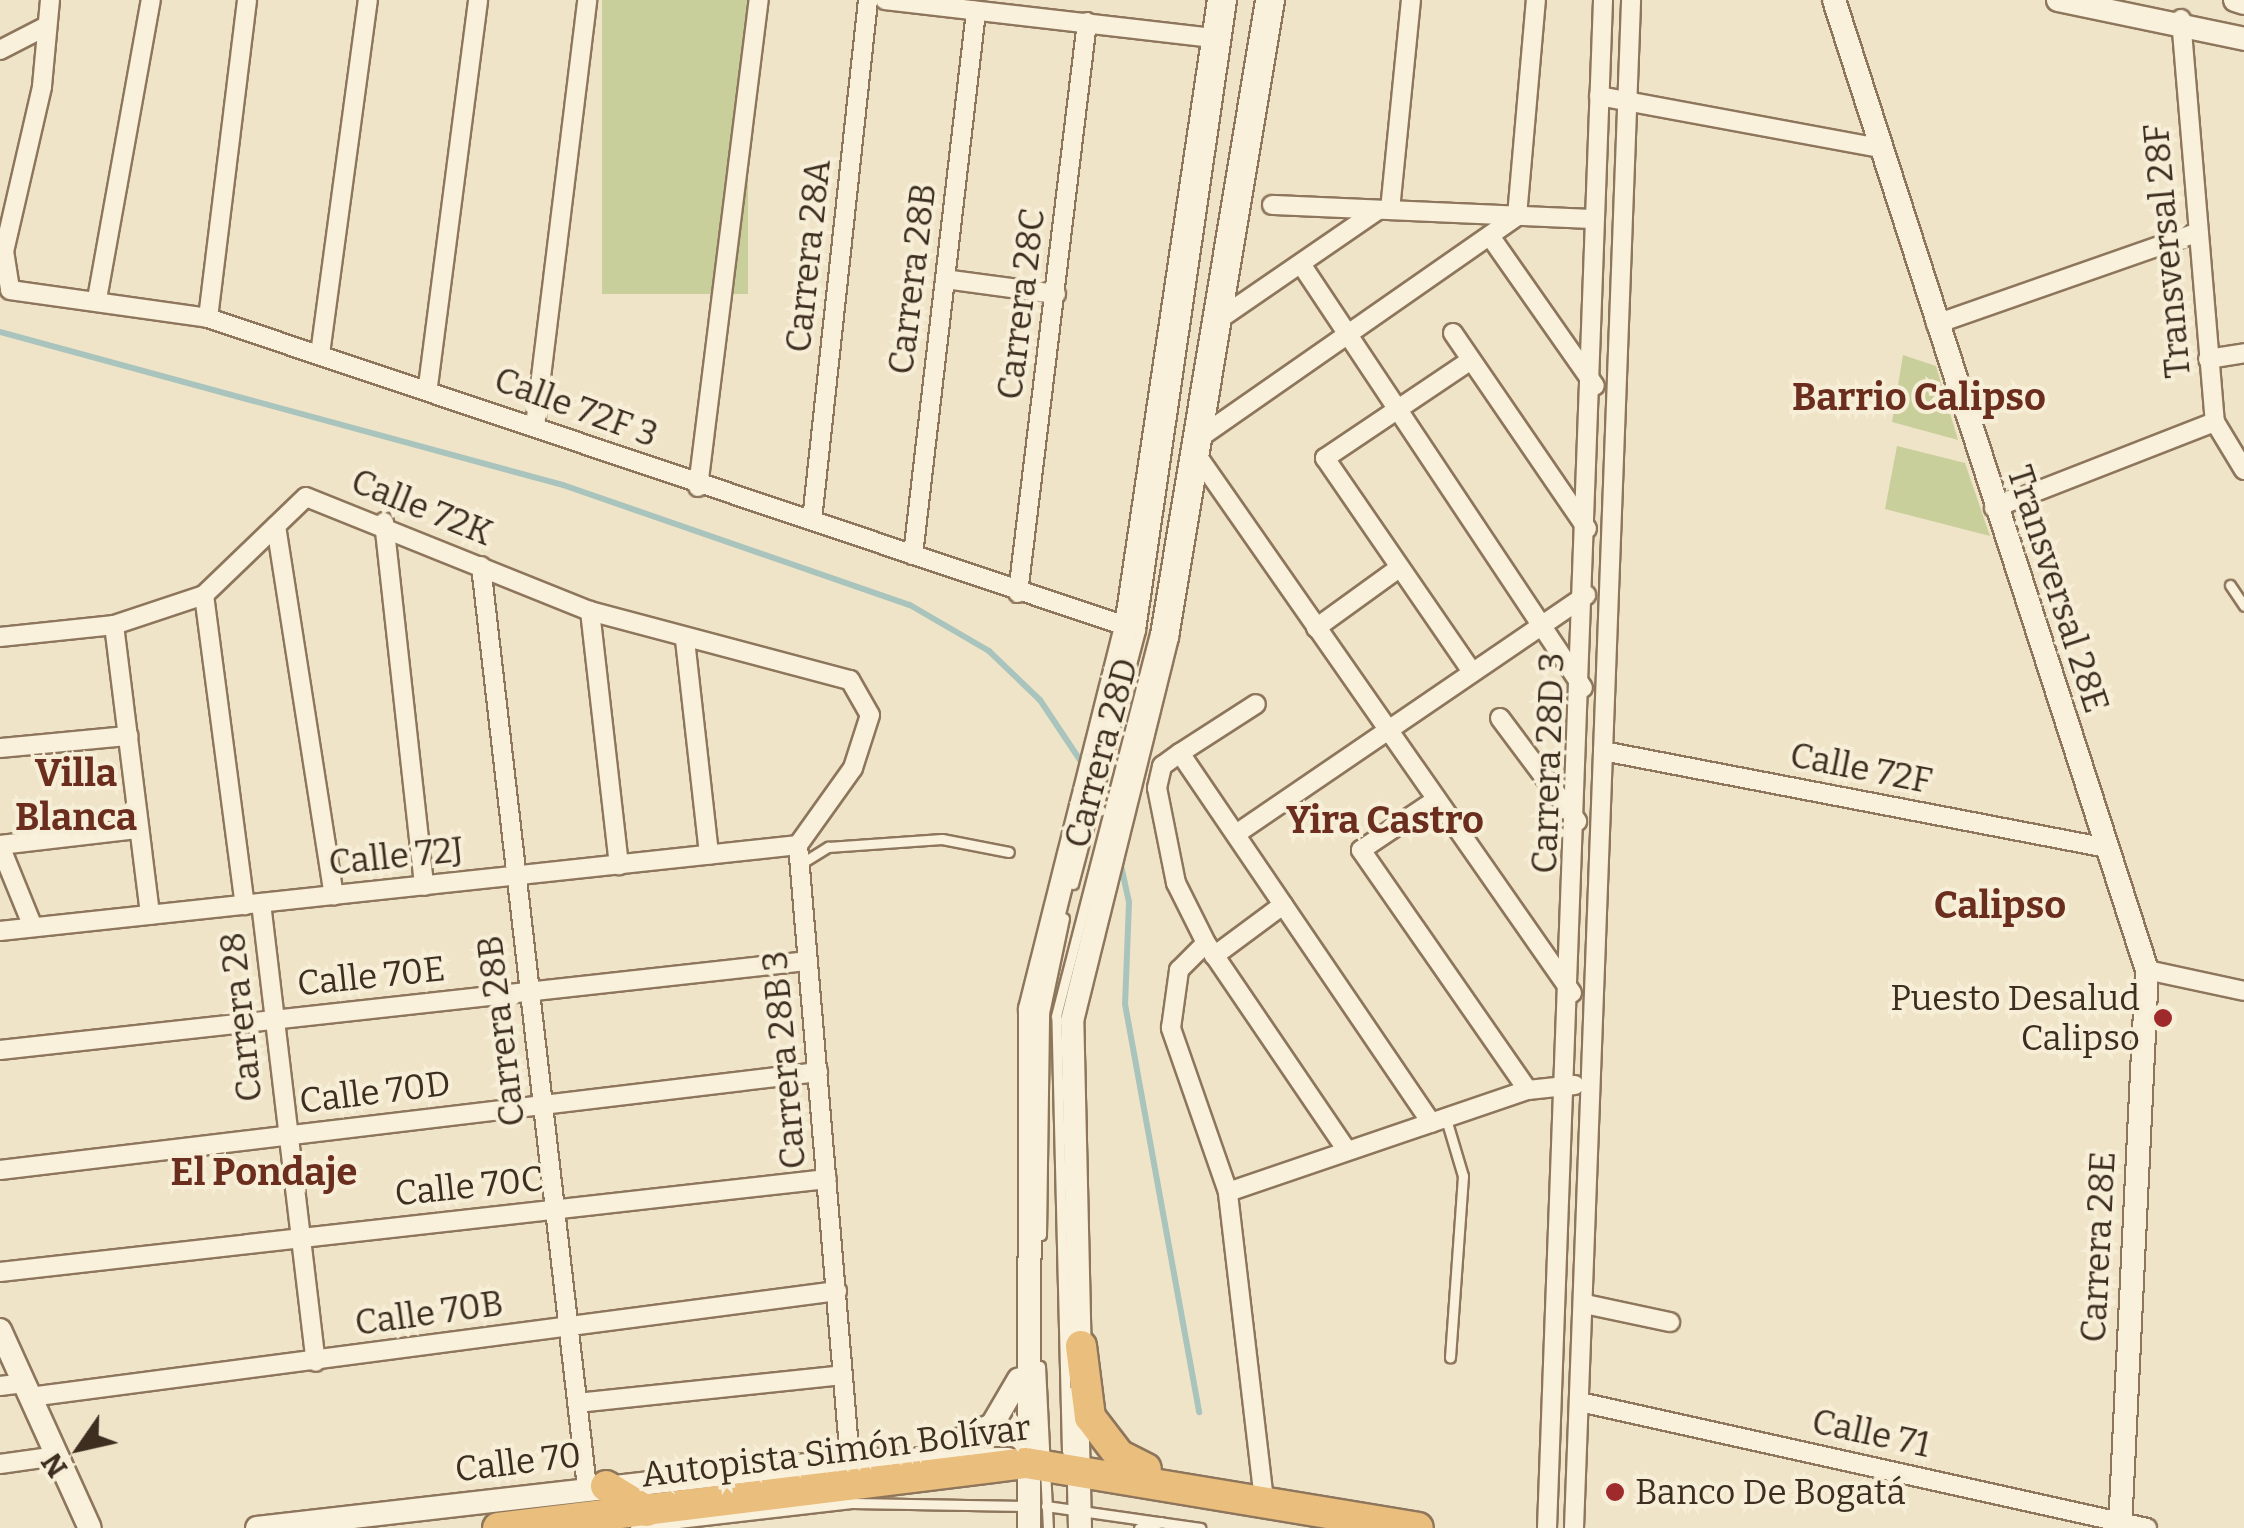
<!DOCTYPE html>
<meta charset="utf-8">
<style>
body{margin:0}
#map{position:relative;width:2244px;height:1528px;overflow:hidden;background:#f0e4c8;font-family:Bitter,serif}
div>[style]{position:absolute}
[style*='--x']{left:calc(var(--x)*1px);top:calc(var(--y)*1px);width:calc(var(--w)*1px);rotate:calc(var(--a)*1deg)}
.green>*{inset:0;background:#c9cf9b;transform-origin:0 0}
.stream>*{height:6px;margin:-3px;padding:0 3px;transform-origin:3px;border-radius:3px;background:#a9c4bc}
.roads{filter:drop-shadow(2px 0 #8d765c) drop-shadow(-2px 0 #8d765c) drop-shadow(0 2px #8d765c) drop-shadow(0 -2px #8d765c)}
.service>*{height:9px;margin:-4.5px;padding:0 4.5px;transform-origin:4.5px;border-radius:4.5px;background:#faf1dc}
.minor>*{height:18px;margin:-9px;padding:0 9px;transform-origin:9px;border-radius:9px;background:#faf1dc}
.tertiary>*{height:22px;margin:-11px;padding:0 11px;transform-origin:11px;border-radius:11px;background:#faf1dc}
.trunk>*{height:30px;margin:-15px;padding:0 15px;transform-origin:15px;border-radius:15px;background:#eabe7c}
.dots>*{width:28px;height:28px;translate:-50% -50%;box-sizing:border-box;border:5px solid #f7eed8;border-radius:50%}
span{translate:-50% -50%;white-space:nowrap;text-align:center;line-height:1.15;-webkit-text-stroke:8px #f7eed8;paint-order:stroke}
.street-label{font-size:35px;color:#3d2e20}
.poi-label{font-size:35px;color:#3d2e20}
.right{translate:-100% -50%;text-align:right}
.left{translate:0 -50%;text-align:left}
.neighbourhood-label{font-size:38px;color:#6b2e1e;font-weight:700}
.north{position:absolute;left:30px;top:1398px;width:100px;height:100px;-webkit-text-stroke:8px #f7eed8;paint-order:stroke;rotate:236deg;font-size:28px;font-weight:700;line-height:40px;text-align:center;color:#3d2e20}
.north::after{content:'';display:block;margin:auto;width:35px;height:45px;background:#3d2e20;clip-path:polygon(50% 0,100% 100%,50% 72%,0 100%)}
</style>
<div id="map">
<div class="green">
<div style="left:602px;top:0;width:146px;height:294px"></div>
<div style="clip-path:polygon(1903px 355px,1936px 366px,1958px 440px,1892px 422px)"></div>
<div style="clip-path:polygon(1897px 446px,1965px 463px,1990px 536px,1885px 509px)"></div>
</div>
<div class="stream">
<div style="--x:0;--y:332;--w:583;--a:15.2"></div>
<div style="--x:563;--y:485;--w:367;--a:19.1"></div>
<div style="--x:910;--y:605;--w:91;--a:30.2"></div>
<div style="--x:989;--y:651;--w:71;--a:43.9"></div>
<div style="--x:1040;--y:700;--w:79;--a:56.3"></div>
<div style="--x:1120;--y:861;--w:42;--a:77.6"></div>
<div style="--x:1129;--y:902;--w:102;--a:92.2"></div>
<div style="--x:1125;--y:1004;--w:415;--a:79.7"></div>
</div>
<div class="roads">
<div class="service">
<div style="--x:2230;--y:585;--w:25;--a:56"></div>
<div style="--x:802;--y:863;--w:31;--a:-32"></div>
<div style="--x:828;--y:847;--w:114;--a:-4"></div>
<div style="--x:942;--y:839;--w:68;--a:11"></div>
<div style="--x:1073;--y:884;--w:263;--a:-75.2"></div>
<div style="--x:1140;--y:630;--w:637;--a:-81.78"></div>
<div style="--x:1446;--y:1119;--w:59;--a:73.4"></div>
<div style="--x:1463;--y:1176;--w:182;--a:94.1"></div>
<div style="--x:1041;--y:1235;--w:222;--a:-89.2"></div>
<div style="--x:1044;--y:1013;--w:97;--a:-78.1"></div>
<div style="--x:1040;--y:1366;--w:162;--a:87.2"></div>
<div style="--x:1067;--y:1451;--w:435;--a:-91.4"></div>
<div style="--x:1056;--y:1016;--w:395;--a:-75.5"></div>
<div style="--x:1155;--y:634;--w:643;--a:-80.6"></div>
<div style="--x:1046;--y:1506;--w:156;--a:8.1"></div>
<div style="--x:635;--y:1528;--w:218;--a:-6.6"></div>
<div style="--x:852;--y:1503;--w:173;--a:1"></div>
<div style="--x:1139;--y:1528;--w:23;--a:-15"></div>
</div>
<div class="minor">
<div style="--x:50;--y:0;--w:87;--a:95.3"></div>
<div style="--x:42;--y:87;--w:168;--a:103"></div>
<div style="--x:4;--y:251;--w:39;--a:81"></div>
<div style="--x:10;--y:290;--w:200;--a:8"></div>
<div style="--x:208;--y:318;--w:968;--a:18.55"></div>
<div style="--x:885;--y:0;--w:332;--a:6.6"></div>
<div style="--x:2181;--y:19;--w:404;--a:85.2"></div>
<div style="--x:2215;--y:422;--w:56;--a:58.9"></div>
<div style="--x:0;--y:50;--w:53;--a:-27.1"></div>
<div style="--x:1599;--y:96;--w:286;--a:10.5"></div>
<div style="--x:1272;--y:205;--w:322;--a:2.5"></div>
<div style="--x:1390;--y:210;--w:211;--a:-84.3"></div>
<div style="--x:1492;--y:239;--w:179;--a:55"></div>
<div style="--x:1301;--y:264;--w:509;--a:56.37"></div>
<div style="--x:945;--y:279;--w:112;--a:7.7"></div>
<div style="--x:97;--y:299;--w:304;--a:-79.8"></div>
<div style="--x:208;--y:318;--w:320;--a:-83"></div>
<div style="--x:1218;--y:320;--w:194;--a:-34.5"></div>
<div style="--x:1936;--y:324;--w:278;--a:-19.3"></div>
<div style="--x:1453;--y:333;--w:237;--a:55.6"></div>
<div style="--x:320;--y:354;--w:357;--a:-82.3"></div>
<div style="--x:2208;--y:359;--w:36;--a:-9"></div>
<div style="--x:1471;--y:360;--w:176;--a:146.1"></div>
<div style="--x:1325;--y:458;--w:260;--a:55.5"></div>
<div style="--x:428;--y:386;--w:389;--a:-82.6"></div>
<div style="--x:535;--y:426;--w:429;--a:-83"></div>
<div style="--x:1199;--y:438;--w:388;--a:-34.9"></div>
<div style="--x:1517;--y:216;--w:217;--a:-85"></div>
<div style="--x:1196;--y:454;--w:657;--a:55.1"></div>
<div style="--x:698;--y:487;--w:491;--a:-82.9"></div>
<div style="--x:1994;--y:508;--w:237;--a:-21.3"></div>
<div style="--x:812;--y:520;--w:523;--a:-83.85"></div>
<div style="--x:384;--y:522;--w:366;--a:83.7"></div>
<div style="--x:276;--y:526;--w:374;--a:81.1"></div>
<div style="--x:913;--y:555;--w:548;--a:-83.39"></div>
<div style="--x:481;--y:566;--w:928;--a:83.44"></div>
<div style="--x:1018;--y:593;--w:575;--a:-83.11"></div>
<div style="--x:204;--y:595;--w:313;--a:82.5"></div>
<div style="--x:590;--y:611;--w:256;--a:83.5"></div>
<div style="--x:114;--y:625;--w:292;--a:82.9"></div>
<div style="--x:1316;--y:628;--w:102;--a:-35.9"></div>
<div style="--x:0;--y:637;--w:115;--a:-6"></div>
<div style="--x:114;--y:625;--w:95;--a:-18.4"></div>
<div style="--x:204;--y:595;--w:141;--a:-43.9"></div>
<div style="--x:306;--y:497;--w:306;--a:21.9"></div>
<div style="--x:590;--y:611;--w:269;--a:14.9"></div>
<div style="--x:850;--y:680;--w:40;--a:60.3"></div>
<div style="--x:870;--y:715;--w:56;--a:107.8"></div>
<div style="--x:853;--y:768;--w:95;--a:125.5"></div>
<div style="--x:798;--y:845;--w:617;--a:85.17"></div>
<div style="--x:685;--y:640;--w:216;--a:83.6"></div>
<div style="--x:1500;--y:718;--w:129;--a:53.2"></div>
<div style="--x:0;--y:748;--w:129;--a:-5.4"></div>
<div style="--x:1603;--y:751;--w:513;--a:10.89"></div>
<div style="--x:1180;--y:753;--w:90;--a:-32.8"></div>
<div style="--x:1434;--y:801;--w:88;--a:146.1"></div>
<div style="--x:1361;--y:850;--w:292;--a:55.2"></div>
<div style="--x:1236;--y:834;--w:424;--a:-34.3"></div>
<div style="--x:0;--y:845;--w:140;--a:-6.6"></div>
<div style="--x:0;--y:846;--w:87;--a:67.8"></div>
<div style="--x:261;--y:903;--w:462;--a:83.2"></div>
<div style="--x:0;--y:931;--w:803;--a:-6.15"></div>
<div style="--x:1206;--y:943;--w:249;--a:55.8"></div>
<div style="--x:1214;--y:956;--w:86;--a:-36.5"></div>
<div style="--x:2147;--y:970;--w:99;--a:12.2"></div>
<div style="--x:0;--y:1050;--w:813;--a:-6.29"></div>
<div style="--x:0;--y:1170;--w:824;--a:-6.83"></div>
<div style="--x:1228;--y:1192;--w:317;--a:-18.8"></div>
<div style="--x:1528;--y:1090;--w:47;--a:-6.1"></div>
<div style="--x:0;--y:1272;--w:832;--a:-6.42"></div>
<div style="--x:1585;--y:1304;--w:87;--a:12"></div>
<div style="--x:0;--y:1386;--w:24;--a:-7"></div>
<div style="--x:30;--y:1397;--w:814;--a:-7.48"></div>
<div style="--x:1580;--y:1402;--w:581;--a:12.53"></div>
<div style="--x:577;--y:1403;--w:267;--a:-6"></div>
<div style="--x:0;--y:1464;--w:58;--a:-8"></div>
<div style="--x:1264;--y:1500;--w:310;--a:-96.7"></div>
<div style="--x:1228;--y:1192;--w:174;--a:-109.2"></div>
<div style="--x:1171;--y:1028;--w:59;--a:-82.1"></div>
<div style="--x:1179;--y:970;--w:38;--a:-45"></div>
<div style="--x:1206;--y:943;--w:67;--a:-116.6"></div>
<div style="--x:1176;--y:883;--w:97;--a:-101.3"></div>
<div style="--x:1157;--y:788;--w:23;--a:-77"></div>
<div style="--x:1162;--y:766;--w:22;--a:-36"></div>
<div style="--x:1180;--y:753;--w:447;--a:55.8"></div>
<div style="--x:1547;--y:1528;--w:1529;--a:-87.9"></div>
<div style="--x:1574;--y:1528;--w:1529;--a:-87.86"></div>
</div>
<div class="tertiary">
<div style="--x:1834;--y:0;--w:1019;--a:72.12"></div>
<div style="--x:2147;--y:970;--w:559;--a:92.77"></div>
<div style="--x:2058;--y:0;--w:190;--a:11.8"></div>
<div style="--x:2235;--y:0;--w:9;--a:18"></div>
<div style="--x:0;--y:1330;--w:217;--a:65.6"></div>
<div style="--x:1080;--y:1361;--w:340;--a:-91.3"></div>
<div style="--x:1072;--y:1021;--w:396;--a:-76.1"></div>
<div style="--x:1167;--y:637;--w:646;--a:-80.55"></div>
<div style="--x:1077;--y:1397;--w:131;--a:88.7"></div>
<div style="--x:938;--y:1449;--w:59;--a:-24"></div>
<div style="--x:992;--y:1425;--w:53;--a:-59.6"></div>
<div style="--x:257;--y:1528;--w:597;--a:-6.54"></div>
<div style="--x:850;--y:1460;--w:158;--a:-0.4"></div>
<div style="--x:1029;--y:1528;--w:519;--a:-89.89"></div>
<div style="--x:1030;--y:1009;--w:395;--a:-75.9"></div>
<div style="--x:1126;--y:626;--w:633;--a:-81.55"></div>
</div>
<div class="trunk">
<div style="--x:1081;--y:1346;--w:72;--a:82.8"></div>
<div style="--x:1090;--y:1417;--w:48;--a:52.7"></div>
<div style="--x:1119;--y:1455;--w:30;--a:27"></div>
<div style="--x:606;--y:1486;--w:48;--a:31.4"></div>
<div style="--x:498;--y:1528;--w:532;--a:-7.02"></div>
<div style="--x:1026;--y:1463;--w:397;--a:9.4"></div>
</div>
</div>
<div class="dots">
<div style="left:2163px;top:1018px;background:#9e2a2b"></div>
<div style="left:1615px;top:1492px;background:#9e2a2b"></div>
</div>
<div class="street-label">
<span style="left:2167px;top:251px;rotate:-95deg">Transversal 28F</span>
<span style="left:808px;top:256px;rotate:-84deg">Carrera 28A</span>
<span style="left:912px;top:279px;rotate:-83deg">Carrera 28B</span>
<span style="left:1021px;top:304px;rotate:-83deg">Carrera 28C</span>
<span style="left:576px;top:407px;rotate:20deg">Calle 72F 3</span>
<span style="left:422px;top:507px;rotate:22deg">Calle 72K</span>
<span style="left:2058px;top:589px;rotate:72deg">Transversal 28E</span>
<span style="left:1101px;top:753px;rotate:-75deg">Carrera 28D</span>
<span style="left:1548px;top:763px;rotate:-88deg">Carrera 28D 3</span>
<span style="left:1861px;top:768px;rotate:11deg">Calle 72F</span>
<span style="left:396px;top:856px;rotate:-6deg">Calle 72J</span>
<span style="left:371px;top:976px;rotate:-6deg">Calle 70E</span>
<span style="left:241px;top:1017px;rotate:-96deg">Carrera 28</span>
<span style="left:501px;top:1031px;rotate:-97deg">Carrera 28B</span>
<span style="left:784px;top:1060px;rotate:-95deg">Carrera 28B 3</span>
<span style="left:375px;top:1092px;rotate:-7deg">Calle 70D</span>
<span style="left:469px;top:1186px;rotate:-6deg">Calle 70C</span>
<span style="left:2098px;top:1247px;rotate:-87deg">Carrera 28E</span>
<span style="left:429px;top:1313px;rotate:-8deg">Calle 70B</span>
<span style="left:1871px;top:1433px;rotate:12deg">Calle 71</span>
<span style="left:836px;top:1451px;rotate:-7deg">Autopista Simón Bolívar</span>
<span style="left:518px;top:1462px;rotate:-7deg">Calle 70</span>
</div>
<div class="poi-label">
<span class="right" style="left:2140px;top:1018px">Puesto Desalud<br>Calipso</span>
<span class="left" style="left:1635px;top:1492px">Banco De Bogatá</span>
</div>
<div class="neighbourhood-label">
<span style="left:1919px;top:398px">Barrio Calipso</span>
<span style="left:76px;top:796px">Villa<br>Blanca</span>
<span style="left:1385px;top:821px">Yira Castro</span>
<span style="left:2000px;top:906px">Calipso</span>
<span style="left:264px;top:1173px">El Pondaje</span>
</div>
<div class="north">N</div>
</div>
